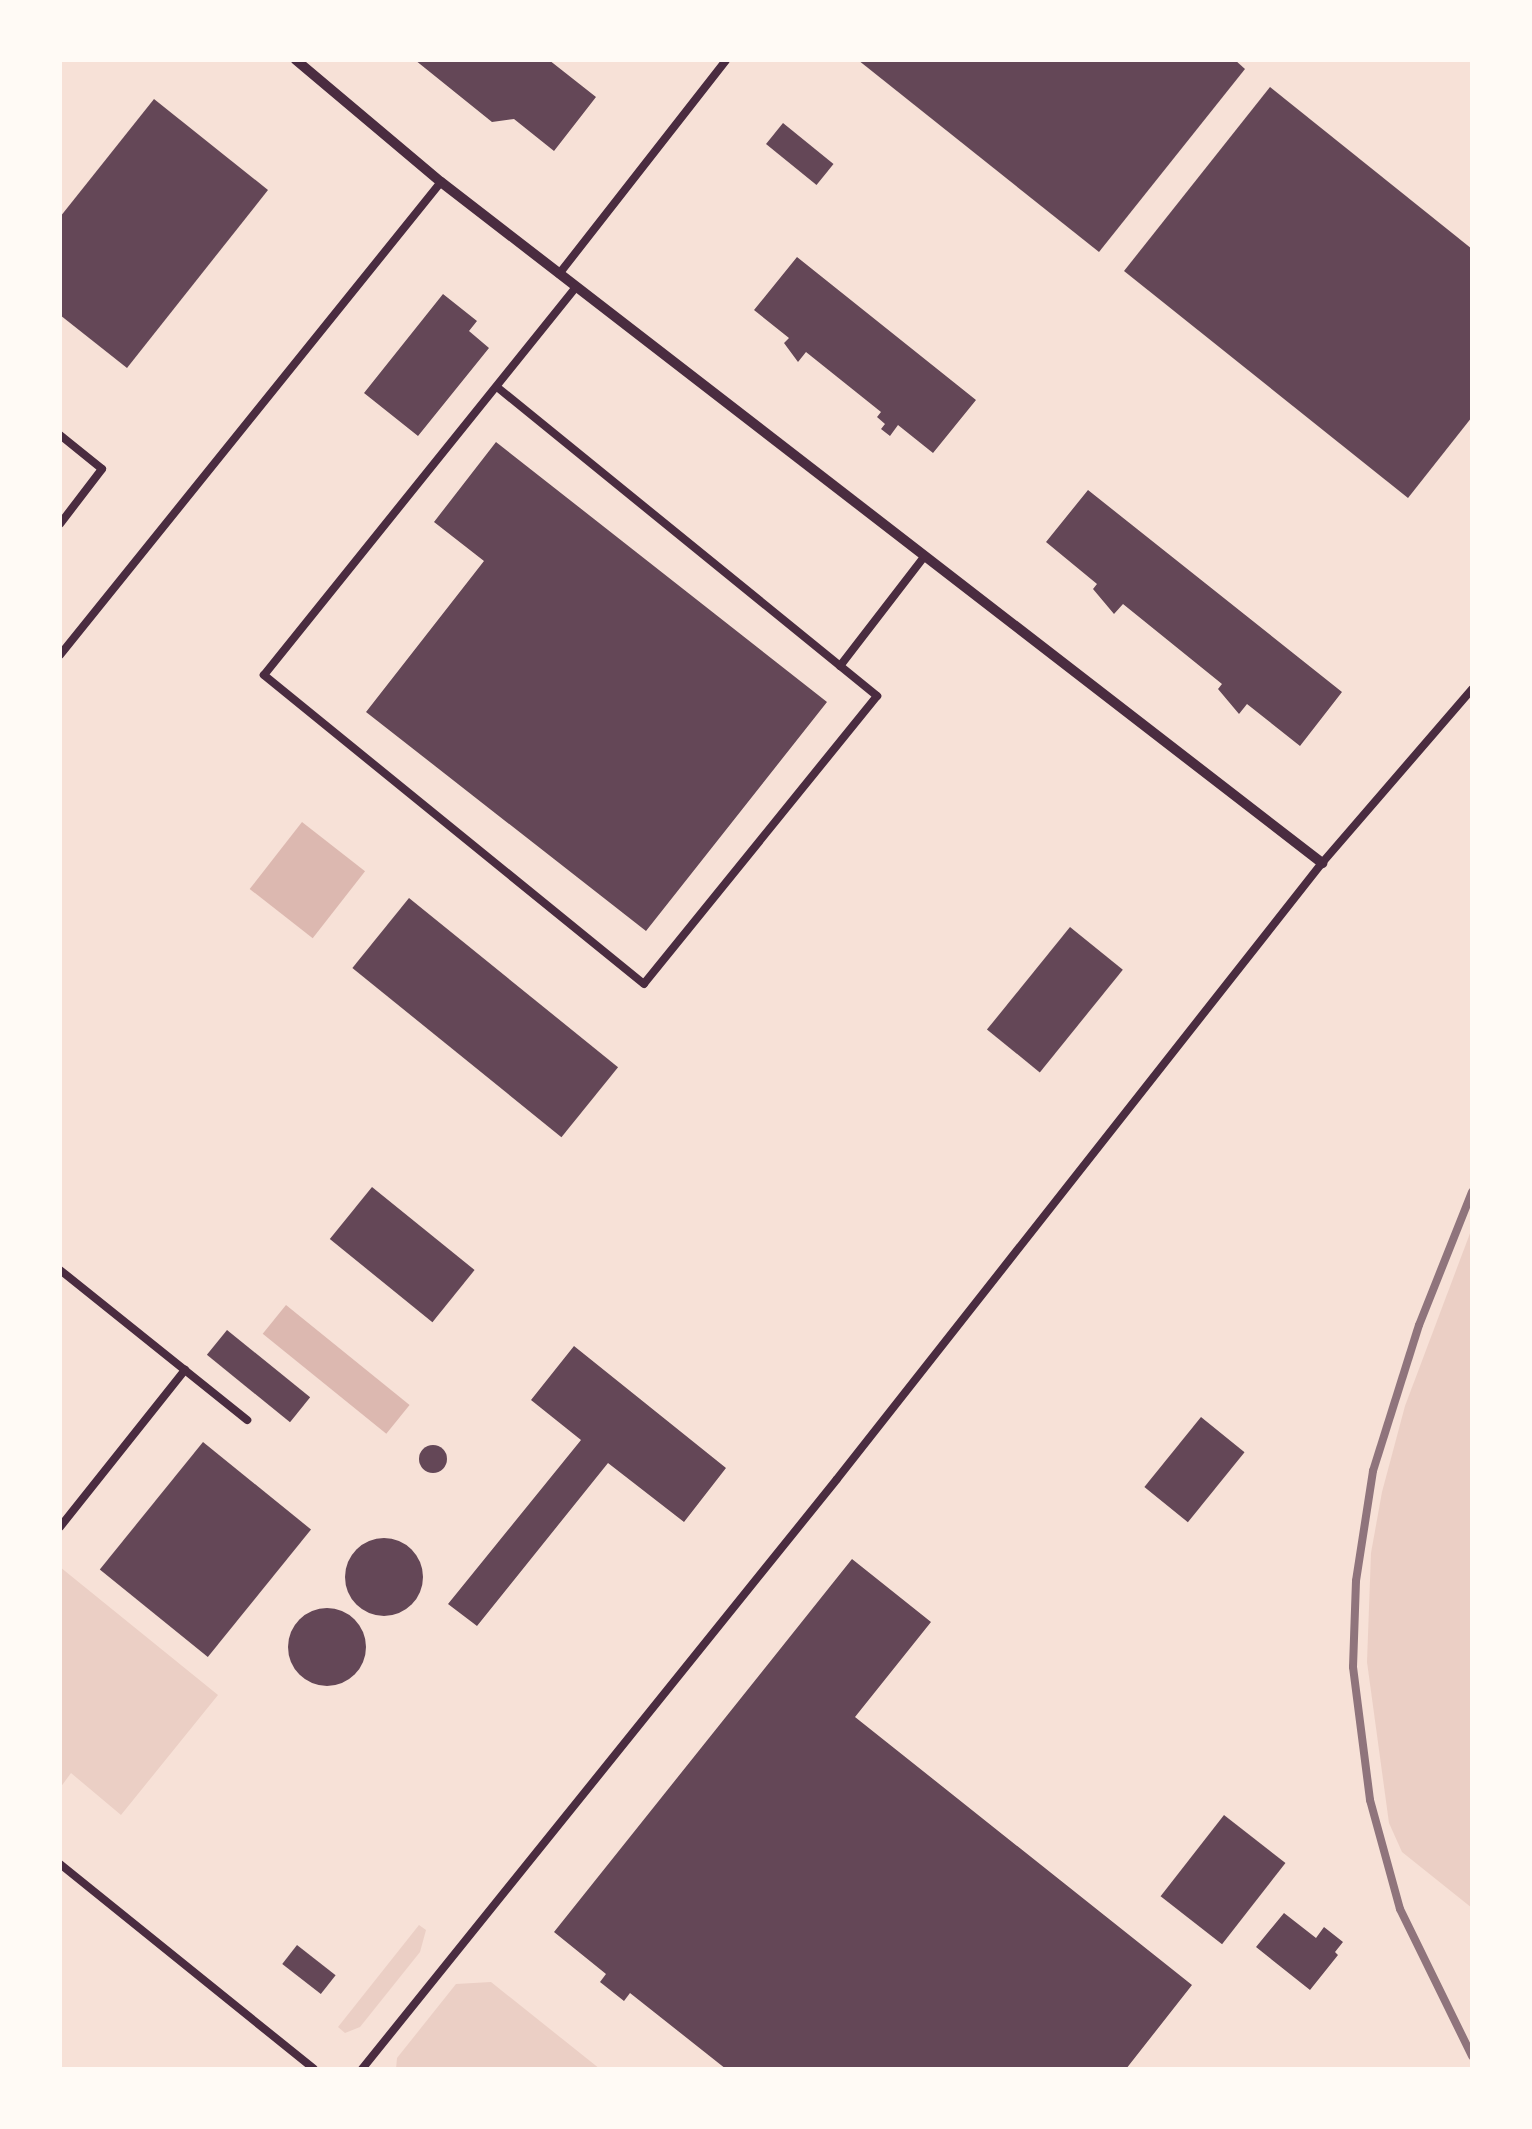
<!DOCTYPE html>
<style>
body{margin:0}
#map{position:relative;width:1532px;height:2129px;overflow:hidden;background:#f7e1d7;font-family:"DejaVu Sans",sans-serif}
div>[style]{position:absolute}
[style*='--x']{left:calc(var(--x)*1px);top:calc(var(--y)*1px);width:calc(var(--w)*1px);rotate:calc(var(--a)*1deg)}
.green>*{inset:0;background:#ebcfc5}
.water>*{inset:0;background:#dcb8b0;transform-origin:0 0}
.building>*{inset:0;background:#644757;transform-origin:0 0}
.round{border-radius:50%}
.service>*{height:8px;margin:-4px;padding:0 4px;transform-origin:4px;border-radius:4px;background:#4a2c40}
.minor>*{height:10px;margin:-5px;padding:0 5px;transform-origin:5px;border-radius:5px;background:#4a2c40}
.rail>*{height:8px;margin:-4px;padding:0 4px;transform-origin:4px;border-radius:4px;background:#8f747c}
span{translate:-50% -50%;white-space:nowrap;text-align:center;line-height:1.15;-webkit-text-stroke:8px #fffaf5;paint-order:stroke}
.frame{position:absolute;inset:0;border:62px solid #fffaf5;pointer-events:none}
</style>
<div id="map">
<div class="green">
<div style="clip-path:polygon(1472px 1228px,1472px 1908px,1402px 1852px,1389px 1823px,1367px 1662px,1371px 1553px,1382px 1492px,1405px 1406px)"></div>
<div style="clip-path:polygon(60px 1567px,218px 1695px,121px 1815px,71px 1773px,60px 1788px)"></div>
<div style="clip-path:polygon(419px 1925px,426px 1930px,420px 1952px,360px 2027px,345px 2033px,338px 2027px)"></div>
<div style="clip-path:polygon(491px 1982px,600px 2069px,396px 2069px,397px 2058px,456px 1984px)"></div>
</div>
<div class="water">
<div style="left:302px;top:822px;width:80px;height:85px;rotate:38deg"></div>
<div style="left:286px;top:1305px;width:159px;height:37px;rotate:39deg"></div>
</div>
<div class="building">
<div style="clip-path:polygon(415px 60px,549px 60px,596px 97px,554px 151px,514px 119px,492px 122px)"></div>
<div style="clip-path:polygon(858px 60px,1235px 60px,1245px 69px,1099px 252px)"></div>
<div style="clip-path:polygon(1270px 87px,1472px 249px,1472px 417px,1408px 498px,1124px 271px)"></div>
<div style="clip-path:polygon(154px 99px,268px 190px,127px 368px,60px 315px,60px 217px)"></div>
<div style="left:783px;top:123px;width:65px;height:27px;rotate:39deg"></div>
<div style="clip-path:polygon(797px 257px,976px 400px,933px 453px,898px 425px,890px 436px,881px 429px,885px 424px,877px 417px,881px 412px,806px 352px,798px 362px,784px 343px,789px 338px,754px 310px)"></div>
<div style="clip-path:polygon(443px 294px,477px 321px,469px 331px,489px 348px,418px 436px,364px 393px)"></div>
<div style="clip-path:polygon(496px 442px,827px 702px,646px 931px,366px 712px,484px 561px,434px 522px)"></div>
<div style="clip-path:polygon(1088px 490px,1342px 692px,1300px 746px,1247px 704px,1239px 714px,1218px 689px,1222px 684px,1123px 604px,1114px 614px,1093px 589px,1097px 584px,1046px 542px)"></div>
<div style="left:409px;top:898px;width:269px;height:90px;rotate:39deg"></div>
<div style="left:1070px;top:927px;width:68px;height:132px;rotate:39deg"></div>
<div style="left:372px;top:1187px;width:132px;height:67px;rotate:39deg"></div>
<div style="left:227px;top:1330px;width:107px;height:32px;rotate:39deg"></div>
<div style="clip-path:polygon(574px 1346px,726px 1468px,684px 1522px,608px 1463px,477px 1626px,448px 1604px,581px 1440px,531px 1400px)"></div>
<div style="left:1201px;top:1417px;width:56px;height:90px;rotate:39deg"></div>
<div style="left:203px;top:1442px;width:139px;height:164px;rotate:39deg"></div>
<div class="round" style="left:419px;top:1445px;width:28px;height:28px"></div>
<div class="round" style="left:345px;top:1538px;width:78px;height:78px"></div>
<div style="clip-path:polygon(852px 1559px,931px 1622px,855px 1717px,1192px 1985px,1126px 2069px,726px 2069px,630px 1993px,624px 2001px,600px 1982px,606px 1974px,554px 1932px)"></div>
<div class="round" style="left:288px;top:1608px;width:78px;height:78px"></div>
<div style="left:1224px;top:1815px;width:78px;height:103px;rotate:38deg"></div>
<div style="clip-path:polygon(1284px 1913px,1316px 1938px,1324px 1927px,1343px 1942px,1335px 1952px,1338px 1955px,1310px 1990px,1256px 1947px)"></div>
<div style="left:297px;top:1945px;width:49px;height:24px;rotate:38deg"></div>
</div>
<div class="service">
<div style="--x:559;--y:274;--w:271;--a:-52"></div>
<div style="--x:497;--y:387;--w:490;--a:39.1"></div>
<div style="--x:877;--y:696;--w:370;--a:129"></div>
<div style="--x:644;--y:984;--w:490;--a:-140.9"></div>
<div style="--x:264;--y:675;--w:498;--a:-51.2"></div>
<div style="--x:60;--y:435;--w:54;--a:39"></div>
<div style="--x:102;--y:469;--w:69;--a:127.4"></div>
<div style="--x:60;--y:655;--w:607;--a:-51.15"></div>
<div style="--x:840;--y:666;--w:138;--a:-52.4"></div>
<div style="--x:60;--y:1270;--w:240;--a:38.7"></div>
<div style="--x:60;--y:1527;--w:201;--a:-51.5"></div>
<div style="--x:60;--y:1864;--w:326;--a:38.9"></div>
<div style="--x:362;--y:2069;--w:757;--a:-51.16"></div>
<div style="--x:837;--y:1479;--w:784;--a:-51.79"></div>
<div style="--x:1322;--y:863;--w:230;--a:-49.2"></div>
</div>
<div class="minor">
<div style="--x:296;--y:60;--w:189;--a:40.1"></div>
<div style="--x:441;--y:182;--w:1114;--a:37.7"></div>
</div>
<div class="rail">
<div style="--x:1472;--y:1192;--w:143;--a:111.7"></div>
<div style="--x:1419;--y:1325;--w:153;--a:107.5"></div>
<div style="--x:1373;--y:1471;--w:111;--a:98.8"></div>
<div style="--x:1356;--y:1581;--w:86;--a:92"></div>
<div style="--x:1353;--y:1667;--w:134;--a:82.7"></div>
<div style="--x:1370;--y:1800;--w:113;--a:74.6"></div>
<div style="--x:1400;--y:1909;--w:164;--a:63.9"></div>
</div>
<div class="frame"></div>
</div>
